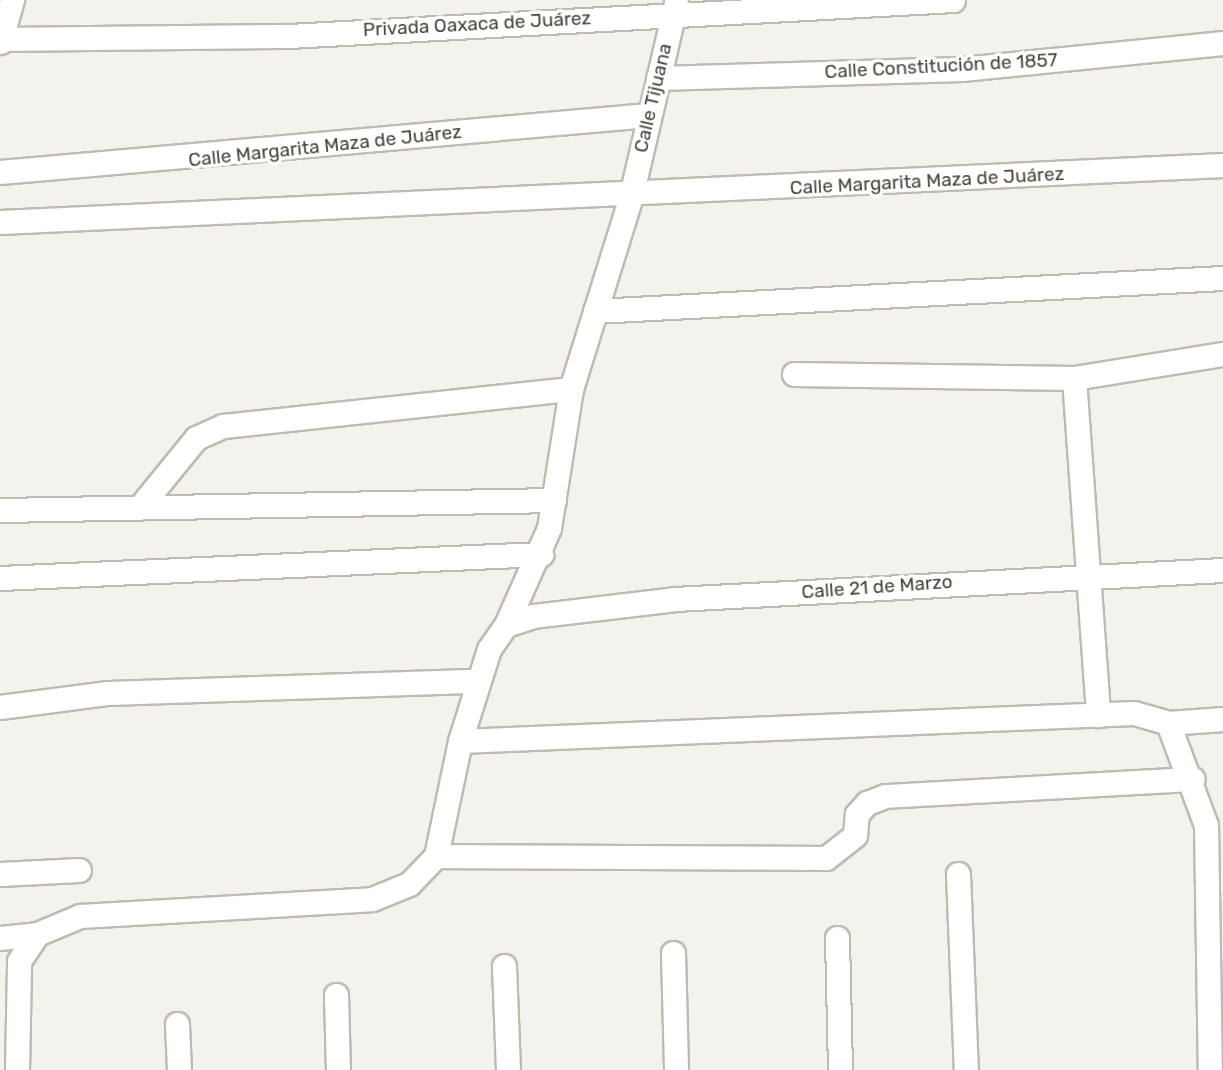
<!DOCTYPE html>
<meta charset="utf-8">
<style>
body{margin:0}
#map{position:relative;width:1223px;height:1070px;overflow:hidden;background:#f4f2ec;font-family:Rubik,sans-serif}
div>[style]{position:absolute}
[style*='--x']{left:calc(var(--x)*1px);top:calc(var(--y)*1px);width:calc(var(--w)*1px);rotate:calc(var(--a)*1deg)}
.roads{filter:drop-shadow(2px 0 #bfbbb0) drop-shadow(-2px 0 #bfbbb0) drop-shadow(0 2px #bfbbb0) drop-shadow(0 -2px #bfbbb0)}
.minor>*{height:23px;margin:-11.5px;padding:0 11.5px;transform-origin:11.5px;border-radius:11.5px;background:#fff}
span{translate:-50% -50%;white-space:nowrap;text-align:center;line-height:1.15;-webkit-text-stroke:7px #fff;paint-order:stroke}
.street-label{font-size:19px;color:#48443b}
</style>
<div id="map">
<div class="roads">
<div class="minor">
<div style="--x:0;--y:39;--w:289;--a:-0.6"></div>
<div style="--x:289;--y:36;--w:665;--a:-3.1"></div>
<div style="--x:0;--y:42;--w:44;--a:-74.1"></div>
<div style="--x:658;--y:78;--w:304;--a:-1.7"></div>
<div style="--x:962;--y:69;--w:262;--a:-5.7"></div>
<div style="--x:0;--y:172;--w:651;--a:-5.02"></div>
<div style="--x:0;--y:222;--w:1224;--a:-2.67"></div>
<div style="--x:595;--y:311;--w:629;--a:-3.01"></div>
<div style="--x:794;--y:374;--w:280;--a:0.8"></div>
<div style="--x:1074;--y:378;--w:151;--a:-9.2"></div>
<div style="--x:1074;--y:378;--w:338;--a:85.9"></div>
<div style="--x:139;--y:508;--w:90;--a:-50.8"></div>
<div style="--x:196;--y:438;--w:30;--a:-24"></div>
<div style="--x:223;--y:426;--w:350;--a:-6.1"></div>
<div style="--x:0;--y:510;--w:554;--a:-1.03"></div>
<div style="--x:0;--y:578;--w:542;--a:-2.54"></div>
<div style="--x:506;--y:625;--w:106;--a:-66.1"></div>
<div style="--x:549;--y:528;--w:141;--a:-81"></div>
<div style="--x:571;--y:389;--w:202;--a:-72.7"></div>
<div style="--x:631;--y:196;--w:198;--a:-76.9"></div>
<div style="--x:0;--y:707;--w:109;--a:-7.4"></div>
<div style="--x:108;--y:693;--w:368;--a:-1.9"></div>
<div style="--x:1168;--y:723;--w:55;--a:-4.2"></div>
<div style="--x:460;--y:741;--w:675;--a:-2.38"></div>
<div style="--x:1134;--y:713;--w:35;--a:16"></div>
<div style="--x:1168;--y:723;--w:109;--a:69.6"></div>
<div style="--x:1206;--y:825;--w:245;--a:89.1"></div>
<div style="--x:436;--y:856;--w:390;--a:0.3"></div>
<div style="--x:826;--y:858;--w:37;--a:-38"></div>
<div style="--x:855;--y:835;--w:21;--a:-85"></div>
<div style="--x:857;--y:814;--w:15;--a:-48"></div>
<div style="--x:867;--y:803;--w:19;--a:-21"></div>
<div style="--x:885;--y:796;--w:308;--a:-3.2"></div>
<div style="--x:0;--y:874;--w:79;--a:-2.9"></div>
<div style="--x:958;--y:874;--w:196;--a:87.7"></div>
<div style="--x:0;--y:938;--w:37;--a:-6"></div>
<div style="--x:37;--y:934;--w:47;--a:-22.7"></div>
<div style="--x:80;--y:916;--w:292;--a:-3.3"></div>
<div style="--x:372;--y:899;--w:40;--a:-22"></div>
<div style="--x:409;--y:884;--w:39;--a:-46"></div>
<div style="--x:436;--y:856;--w:117;--a:-78.2"></div>
<div style="--x:460;--y:741;--w:96;--a:-72.5"></div>
<div style="--x:489;--y:649;--w:29;--a:-55"></div>
<div style="--x:506;--y:625;--w:28;--a:-18"></div>
<div style="--x:533;--y:616;--w:143;--a:-6.8"></div>
<div style="--x:675;--y:599;--w:549;--a:-3.03"></div>
<div style="--x:837;--y:938;--w:132;--a:88.7"></div>
<div style="--x:673;--y:953;--w:117;--a:88.5"></div>
<div style="--x:504;--y:966;--w:104;--a:87.8"></div>
<div style="--x:336;--y:995;--w:75;--a:88.5"></div>
<div style="--x:177;--y:1024;--w:46;--a:87.5"></div>
<div style="--x:17;--y:1070;--w:109;--a:-88.9"></div>
<div style="--x:19;--y:961;--w:32;--a:-56"></div>
</div>
</div>
<div class="street-label">
<span style="left:477px;top:24px;rotate:-3deg">Privada Oaxaca de Juárez</span>
<span style="left:941px;top:66px;rotate:-3deg">Calle Constitución de 1857</span>
<span style="left:653px;top:98px;rotate:-77deg">Calle Tijuana</span>
<span style="left:325px;top:146px;rotate:-6deg">Calle Margarita Maza de Juárez</span>
<span style="left:927px;top:181px;rotate:-3deg">Calle Margarita Maza de Juárez</span>
<span style="left:877px;top:587px;rotate:-4deg">Calle 21 de Marzo</span>
</div>
</div>
